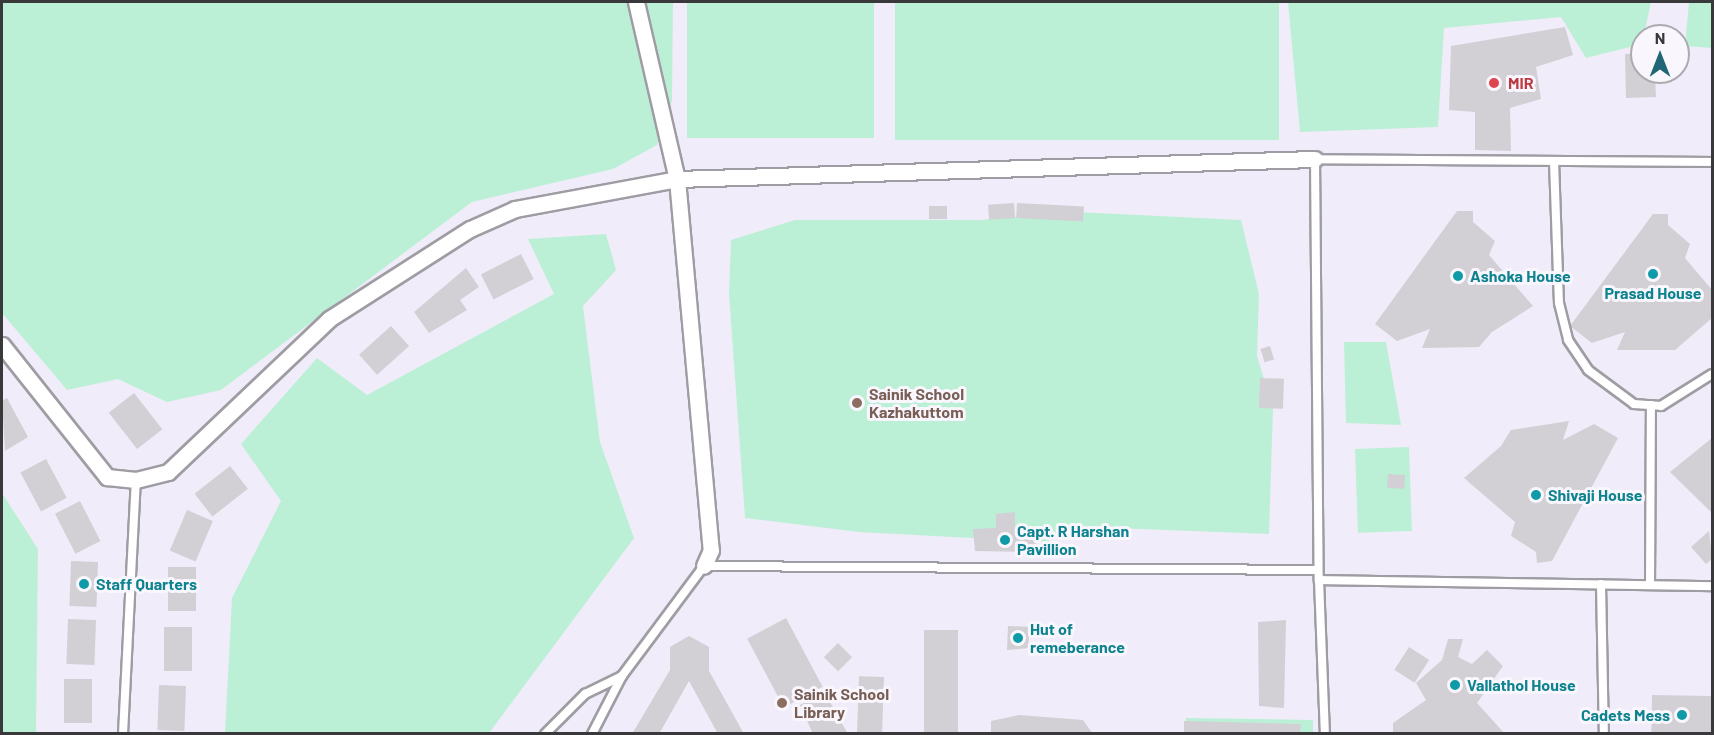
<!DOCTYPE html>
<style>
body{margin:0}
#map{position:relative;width:1714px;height:735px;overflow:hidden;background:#f9f7fd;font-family:Barlow,sans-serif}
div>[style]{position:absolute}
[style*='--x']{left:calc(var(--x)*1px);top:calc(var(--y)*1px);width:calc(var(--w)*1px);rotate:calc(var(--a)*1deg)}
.built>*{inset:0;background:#f1ecf9}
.green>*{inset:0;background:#bcf0d6;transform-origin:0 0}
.building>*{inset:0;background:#d2cfd5;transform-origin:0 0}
.roads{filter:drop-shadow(2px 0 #9f9da3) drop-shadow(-2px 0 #9f9da3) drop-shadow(0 2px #9f9da3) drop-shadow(0 -2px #9f9da3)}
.service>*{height:8px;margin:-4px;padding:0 4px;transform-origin:4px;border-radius:4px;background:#fff}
.minor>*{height:15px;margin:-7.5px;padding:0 7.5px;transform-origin:7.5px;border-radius:7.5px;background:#fff}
.dots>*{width:16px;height:16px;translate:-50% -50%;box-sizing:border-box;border:3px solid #f9f7fd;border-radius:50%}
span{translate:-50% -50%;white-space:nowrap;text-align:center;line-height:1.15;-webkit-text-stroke:6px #f9f7fd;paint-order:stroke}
.health-label{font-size:16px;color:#be3a42;font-weight:700}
.left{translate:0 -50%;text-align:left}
.culture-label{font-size:16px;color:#0d838f;font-weight:700}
.right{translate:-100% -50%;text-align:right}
.education-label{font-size:16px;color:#785e54;font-weight:700}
.frame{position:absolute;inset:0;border:3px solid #39393b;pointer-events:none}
.north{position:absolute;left:1630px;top:24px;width:60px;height:60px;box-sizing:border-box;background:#f9f7fd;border:2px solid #acabaf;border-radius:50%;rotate:0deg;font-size:16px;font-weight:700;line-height:24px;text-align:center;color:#39393b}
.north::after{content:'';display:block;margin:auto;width:21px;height:27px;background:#206676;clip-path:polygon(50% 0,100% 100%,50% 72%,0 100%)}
</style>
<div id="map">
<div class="built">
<div style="clip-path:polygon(evenodd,2px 2px,1712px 2px,1712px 733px,2px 733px,2px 2px,1642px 36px,1678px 36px,1678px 72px,1642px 72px,1642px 36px)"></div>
</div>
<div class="green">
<div style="clip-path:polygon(2px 2px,673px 2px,672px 101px,657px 145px,613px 169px,472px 202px,221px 390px,167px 402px,118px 379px,67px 390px,2px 313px)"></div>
<div style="left:687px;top:2px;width:187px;height:136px"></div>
<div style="left:895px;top:2px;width:384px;height:138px"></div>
<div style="clip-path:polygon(1288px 2px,1651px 2px,1642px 44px,1586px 58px,1561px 17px,1444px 28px,1438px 127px,1300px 132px)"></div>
<div style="clip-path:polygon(1689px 2px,1712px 2px,1712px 48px,1685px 46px)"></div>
<div style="clip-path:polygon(1076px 212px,1241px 220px,1259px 294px,1257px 356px,1273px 408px,1269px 534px,1062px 526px,1048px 542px,859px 532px,745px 518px,729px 294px,731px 240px,795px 220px,980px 220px)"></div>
<div style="clip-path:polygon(606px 234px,616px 270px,583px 306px,600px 442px,634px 538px,489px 733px,225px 733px,232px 598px,281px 501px,241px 444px,317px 358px,367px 395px,554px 294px,528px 239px)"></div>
<div style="clip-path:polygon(1344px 342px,1386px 342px,1401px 425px,1346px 423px)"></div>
<div style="left:1409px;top:447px;width:84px;height:54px;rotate:88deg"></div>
<div style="clip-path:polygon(2px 493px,38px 549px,36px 733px,2px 733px)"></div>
<div style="clip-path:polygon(1186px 718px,1313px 720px,1313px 733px,1185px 734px)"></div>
</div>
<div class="building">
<div style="clip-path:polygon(1565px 27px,1573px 55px,1536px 67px,1541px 99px,1510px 108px,1511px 151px,1475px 150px,1475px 112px,1449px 110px,1451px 46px)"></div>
<div style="clip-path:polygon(1642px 53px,1642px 72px,1674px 72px,1674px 77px,1655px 77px,1656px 97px,1626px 98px,1625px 54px)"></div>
<div style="left:1014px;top:203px;width:15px;height:26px;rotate:86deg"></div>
<div style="left:1017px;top:203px;width:67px;height:15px;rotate:3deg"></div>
<div style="left:947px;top:206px;width:13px;height:18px;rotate:90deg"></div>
<div style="clip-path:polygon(1457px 211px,1473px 211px,1473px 222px,1495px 241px,1489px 255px,1533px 306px,1492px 332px,1479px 347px,1422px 348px,1430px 329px,1397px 341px,1375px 324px)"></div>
<div style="clip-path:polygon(1653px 214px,1668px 214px,1668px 225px,1690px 244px,1685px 258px,1712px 290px,1712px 318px,1675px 350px,1617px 350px,1625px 332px,1592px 343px,1570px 326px)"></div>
<div style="left:521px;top:254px;width:28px;height:45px;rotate:63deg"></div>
<div style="clip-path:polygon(466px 268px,479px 287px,460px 300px,467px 310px,429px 333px,414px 312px)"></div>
<div style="left:391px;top:326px;width:27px;height:43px;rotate:48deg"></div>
<div style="left:1270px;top:346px;width:14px;height:10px;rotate:73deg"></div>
<div style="left:1260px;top:378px;width:24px;height:30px;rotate:2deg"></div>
<div style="left:134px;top:393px;width:46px;height:32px;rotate:52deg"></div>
<div style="clip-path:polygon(7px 398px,28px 437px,5px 451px,2px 401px)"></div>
<div style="clip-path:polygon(1569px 421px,1563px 440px,1594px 424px,1618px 438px,1552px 561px,1537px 563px,1536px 552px,1511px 536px,1515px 522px,1464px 478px,1501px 446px,1511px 430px)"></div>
<div style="clip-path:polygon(1712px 438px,1712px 513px,1670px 472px)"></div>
<div style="left:46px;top:459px;width:44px;height:29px;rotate:62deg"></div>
<div style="left:230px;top:466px;width:29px;height:45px;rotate:52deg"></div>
<div style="left:1388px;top:474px;width:17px;height:14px;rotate:3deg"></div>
<div style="left:80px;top:501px;width:45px;height:28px;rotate:63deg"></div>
<div style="left:187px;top:510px;width:28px;height:44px;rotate:23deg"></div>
<div style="clip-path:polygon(1015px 512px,1015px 528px,1035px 527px,1036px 552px,975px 551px,973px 529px,996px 528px,996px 514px)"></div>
<div style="clip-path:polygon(1709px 531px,1712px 559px,1706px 564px,1691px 547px)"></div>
<div style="left:71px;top:561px;width:27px;height:45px;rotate:2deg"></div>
<div style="left:168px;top:567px;width:28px;height:44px"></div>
<div style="left:786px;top:618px;width:78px;height:44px;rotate:62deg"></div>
<div style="left:68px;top:619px;width:28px;height:45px;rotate:2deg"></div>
<div style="clip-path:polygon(1286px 620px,1284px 708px,1259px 706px,1258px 622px)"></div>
<div style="clip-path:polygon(1008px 626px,1030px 627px,1028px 648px,1007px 650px)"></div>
<div style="left:164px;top:627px;width:28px;height:44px"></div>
<div style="left:958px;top:630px;width:104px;height:34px;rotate:90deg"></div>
<div style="clip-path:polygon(689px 636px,709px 647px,709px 671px,744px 734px,718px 734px,689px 681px,659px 734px,632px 734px,670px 670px,670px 647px)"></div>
<div style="clip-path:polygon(1448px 639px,1463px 639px,1458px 657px,1472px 664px,1487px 650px,1503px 666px,1477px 703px,1505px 734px,1393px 734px,1393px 723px,1426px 700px,1416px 683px,1442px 660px)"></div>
<div style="left:838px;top:643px;width:20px;height:20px;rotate:45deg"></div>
<div style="left:1409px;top:647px;width:24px;height:27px;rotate:33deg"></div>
<div style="left:884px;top:677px;width:57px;height:25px;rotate:92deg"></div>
<div style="left:64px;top:679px;width:28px;height:44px"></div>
<div style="left:159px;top:685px;width:27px;height:45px;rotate:2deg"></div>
<div style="clip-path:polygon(825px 693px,848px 734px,813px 734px,800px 705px)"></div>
<div style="left:1652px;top:695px;width:60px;height:39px;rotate:1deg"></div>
<div style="clip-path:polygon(1019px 715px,1083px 720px,1093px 734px,991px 734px,991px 721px)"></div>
<div style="clip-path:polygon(1184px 721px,1301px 724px,1300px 734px,1184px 734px)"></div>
</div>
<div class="roads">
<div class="service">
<div style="--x:1554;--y:161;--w:142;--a:88"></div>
<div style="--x:1559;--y:303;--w:38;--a:76"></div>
<div style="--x:1568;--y:340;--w:36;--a:56"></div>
<div style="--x:1588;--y:370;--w:57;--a:36.5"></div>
<div style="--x:1634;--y:404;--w:27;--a:4"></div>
<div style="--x:1661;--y:406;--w:60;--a:-32.1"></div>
<div style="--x:1712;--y:162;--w:397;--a:-179.6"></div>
<div style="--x:1315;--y:159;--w:421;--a:89.5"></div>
<div style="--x:1319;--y:580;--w:393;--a:0.9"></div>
<div style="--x:1319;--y:580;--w:154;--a:87.8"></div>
<div style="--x:1601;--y:584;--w:150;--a:88.9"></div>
<div style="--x:1650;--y:585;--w:180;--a:-89.7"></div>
<div style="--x:123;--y:734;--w:254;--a:-87.1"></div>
<div style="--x:545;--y:734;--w:57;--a:-45"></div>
<div style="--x:585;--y:694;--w:41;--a:-25.9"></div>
<div style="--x:592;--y:734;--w:65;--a:-62.7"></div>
<div style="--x:622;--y:676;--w:137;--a:-53.3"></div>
<div style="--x:704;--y:566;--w:612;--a:0.37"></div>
</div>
<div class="minor">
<div style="--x:636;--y:2;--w:182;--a:77"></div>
<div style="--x:677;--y:179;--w:373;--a:84.8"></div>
<div style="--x:711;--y:550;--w:17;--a:114"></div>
<div style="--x:2;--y:345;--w:169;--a:51.5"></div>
<div style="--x:107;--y:477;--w:29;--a:6"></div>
<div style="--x:136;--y:480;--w:33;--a:-14"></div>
<div style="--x:168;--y:472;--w:222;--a:-43.5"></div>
<div style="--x:329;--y:319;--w:167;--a:-32.6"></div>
<div style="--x:470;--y:229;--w:49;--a:-24"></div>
<div style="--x:515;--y:209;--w:165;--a:-10.5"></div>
<div style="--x:677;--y:179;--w:638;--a:-1.8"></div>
</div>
</div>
<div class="dots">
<div style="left:1494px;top:83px;background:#e0444e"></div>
<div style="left:1653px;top:274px;background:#0f9aa8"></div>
<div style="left:1458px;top:276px;background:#0f9aa8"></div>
<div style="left:857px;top:403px;background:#8d6e63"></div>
<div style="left:1536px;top:495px;background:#0f9aa8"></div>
<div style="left:1005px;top:540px;background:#0f9aa8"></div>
<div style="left:84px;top:584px;background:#0f9aa8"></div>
<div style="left:1018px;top:638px;background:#0f9aa8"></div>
<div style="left:1455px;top:685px;background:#0f9aa8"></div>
<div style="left:782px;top:703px;background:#8d6e63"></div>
<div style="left:1682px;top:715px;background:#0f9aa8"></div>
</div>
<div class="health-label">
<span class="left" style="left:1508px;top:83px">MIR</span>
</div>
<div class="culture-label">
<span class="left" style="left:1470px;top:276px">Ashoka House</span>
<span style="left:1653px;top:293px">Prasad House</span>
<span class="left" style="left:1548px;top:495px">Shivaji House</span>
<span class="left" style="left:1017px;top:540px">Capt. R Harshan<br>Pavillion</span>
<span class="left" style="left:96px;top:584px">Staff Quarters</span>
<span class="left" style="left:1030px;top:638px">Hut of<br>remeberance</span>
<span class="left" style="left:1467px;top:685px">Vallathol House</span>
<span class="right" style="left:1670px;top:715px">Cadets Mess</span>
</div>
<div class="education-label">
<span class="left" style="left:869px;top:403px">Sainik School<br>Kazhakuttom</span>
<span class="left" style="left:794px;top:703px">Sainik School<br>Library</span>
</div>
<div class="frame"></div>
<div class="north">N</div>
</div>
